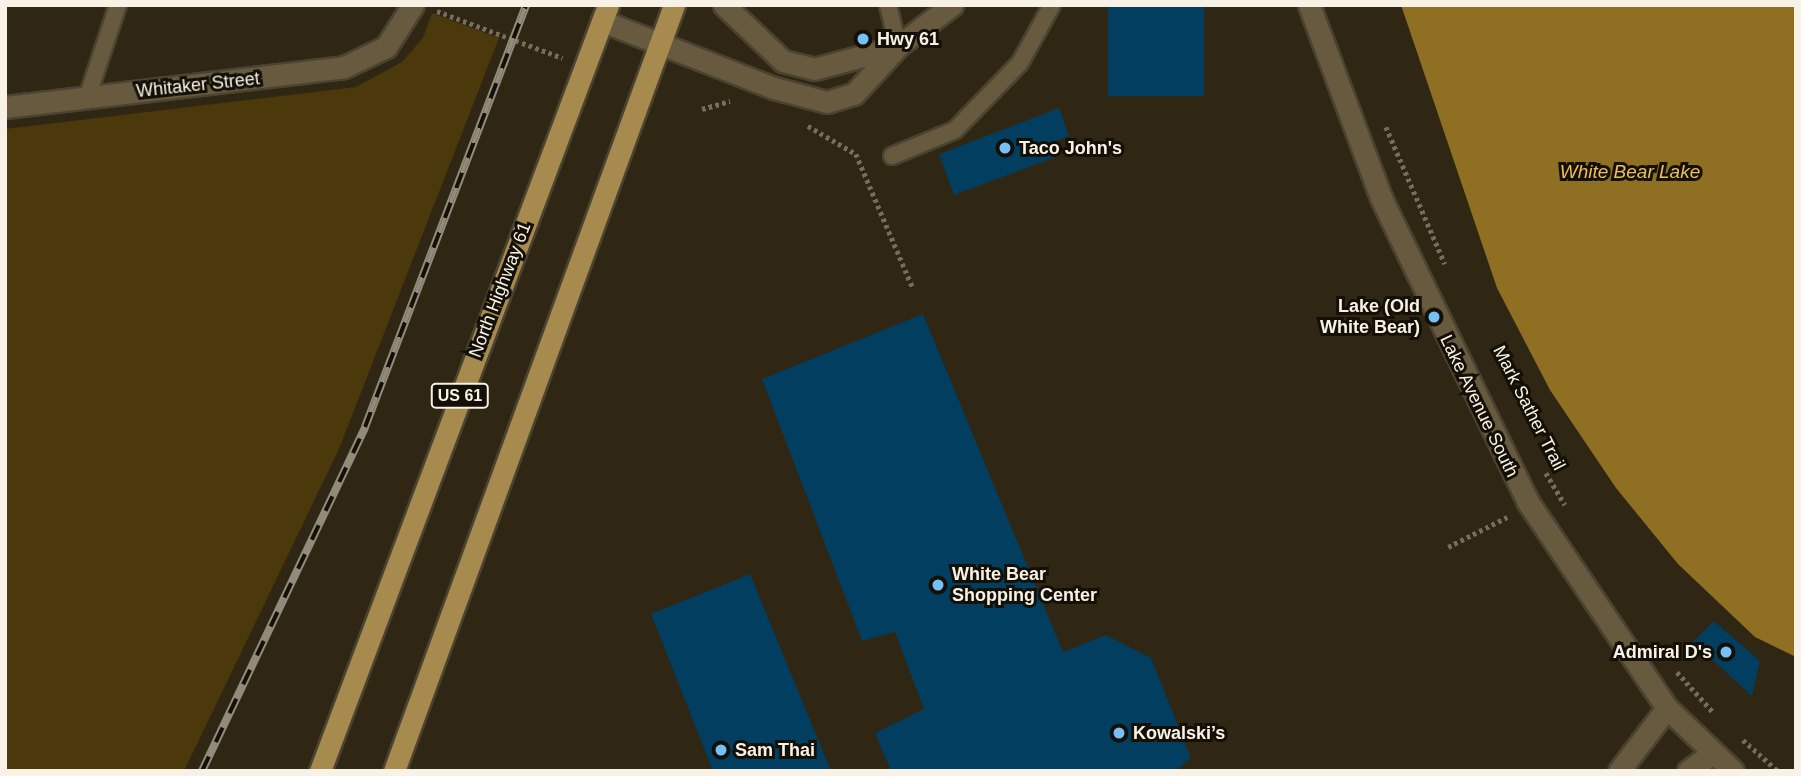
<!DOCTYPE html>
<meta charset="utf-8">
<style>
body{margin:0}
#map{position:relative;width:1801px;height:776px;overflow:hidden;background:#2f2714;font-family:Helvetica,sans-serif}
div>[style]{position:absolute}
[style*='--x']{left:calc(var(--x)*1px);top:calc(var(--y)*1px);width:calc(var(--w)*1px);rotate:calc(var(--a)*1deg)}
.green>*{inset:0;background:#4b380b}
.water>*{inset:0;background:#8f6f22}
.building>*{inset:0;background:#013e60;transform-origin:0 0}
.path>*{height:4.5px;margin-top:-2.25px;transform-origin:0;background:repeating-linear-gradient(90deg,#756e5d 0 3.5px,transparent 0 7px)}
.roads{filter:drop-shadow(2px 0 #4b4331) drop-shadow(-2px 0 #4b4331) drop-shadow(0 2px #4b4331) drop-shadow(0 -2px #4b4331)}
.service>*{height:16px;margin:-8px;padding:0 8px;transform-origin:8px;border-radius:8px;background:#675a3e}
.minor>*{height:21px;margin:-10.5px;padding:0 10.5px;transform-origin:10.5px;border-radius:10.5px;background:#675a3e}
.tertiary>*{height:21px;margin:-10.5px;padding:0 10.5px;transform-origin:10.5px;border-radius:10.5px;background:#675a3e}
.primary>*{height:21px;margin:-10.5px;padding:0 10.5px;transform-origin:10.5px;border-radius:10.5px;background:#a68a4e}
.rail>*{height:8px;margin-top:-4px;transform-origin:0;background:repeating-linear-gradient(90deg,#141008 0 16px,#928b7c 0 32px);box-sizing:border-box;border-block:2px solid #928b7c}
.dots>*{width:19px;height:19px;translate:-50% -50%;box-sizing:border-box;border:4px solid #141008;border-radius:50%}
span{translate:-50% -50%;white-space:nowrap;text-align:center;line-height:1.15;-webkit-text-stroke:6px #141008;paint-order:stroke}
.shield-label span{padding:2px 5px;background:#141008;border:2px solid;border-radius:5px;-webkit-text-stroke-width:0}
.shield-label{font-size:16px;color:#f8f2e6;font-weight:700}
.poi-label{font-size:18px;color:#f8f2e6;font-weight:700}
.left{translate:0 -50%;text-align:left}
.right{translate:-100% -50%;text-align:right}
.street-label{font-size:18px;color:#f8f2e6}
.water-label{font-size:19px;color:#ecbf58;font-style:italic}
.frame{position:absolute;inset:0;border:7px solid #f8f2e6;pointer-events:none}
</style>
<div id="map">
<div class="green">
<div style="clip-path:polygon(432px 13px,499px 38px,339px 449px,184px 771px,5px 771px,5px 129px,356px 87px,402px 62px,423px 38px)"></div>
</div>
<div class="water">
<div style="clip-path:polygon(1401px 5px,1796px 5px,1796px 657px,1755px 637px,1678px 564px,1616px 488px,1550px 390px,1497px 288px)"></div>
</div>
<div class="building">
<div style="left:1108px;top:5px;width:96px;height:91px"></div>
<div style="clip-path:polygon(1059px 108px,1069px 136px,1053px 142px,1058px 156px,954px 195px,939px 154px)"></div>
<div style="clip-path:polygon(923px 314px,1063px 652px,1106px 635px,1151px 658px,1191px 758px,1176px 771px,891px 771px,875px 733px,924px 709px,895px 632px,862px 641px,762px 379px)"></div>
<div style="clip-path:polygon(750px 574px,831px 771px,713px 771px,651px 614px)"></div>
<div style="clip-path:polygon(1714px 621px,1760px 661px,1752px 696px,1693px 642px)"></div>
</div>
<div class="path">
<div style="--x:437;--y:11;--w:134;--a:20.5"></div>
<div style="--x:702;--y:109;--w:29;--a:-16"></div>
<div style="--x:808;--y:126;--w:56;--a:30.3"></div>
<div style="--x:856;--y:154;--w:146;--a:67"></div>
<div style="--x:1386;--y:127;--w:149;--a:66.7"></div>
<div style="--x:1546;--y:473;--w:37;--a:59"></div>
<div style="--x:1448;--y:547;--w:68;--a:-26.9"></div>
<div style="--x:1677;--y:672;--w:54;--a:48"></div>
<div style="--x:1743;--y:740;--w:47;--a:41.5"></div>
</div>
<div class="roads">
<div class="service">
<div style="--x:888;--y:5;--w:42;--a:76.3"></div>
<div style="--x:87;--y:98;--w:98;--a:-71.6"></div>
<div style="--x:892;--y:156;--w:68;--a:-22.4"></div>
<div style="--x:955;--y:130;--w:93;--a:-45.9"></div>
<div style="--x:1020;--y:63;--w:66;--a:-61.1"></div>
</div>
<div class="minor">
<div style="--x:724;--y:5;--w:81;--a:43.5"></div>
<div style="--x:783;--y:61;--w:32;--a:14"></div>
<div style="--x:814;--y:69;--w:85;--a:-15"></div>
<div style="--x:602;--y:21;--w:185;--a:21.3"></div>
<div style="--x:774;--y:88;--w:55;--a:14.8"></div>
<div style="--x:827;--y:102;--w:28;--a:-17"></div>
<div style="--x:854;--y:94;--w:65;--a:-47.5"></div>
<div style="--x:898;--y:46;--w:68;--a:-37.2"></div>
<div style="--x:5;--y:107;--w:341;--a:-6.7"></div>
<div style="--x:344;--y:67;--w:47;--a:-25.5"></div>
<div style="--x:386;--y:47;--w:50;--a:-57.3"></div>
</div>
<div class="tertiary">
<div style="--x:1309;--y:5;--w:206;--a:69.5"></div>
<div style="--x:1381;--y:198;--w:338;--a:64.2"></div>
<div style="--x:1528;--y:502;--w:249;--a:56"></div>
<div style="--x:1667;--y:708;--w:91;--a:43.7"></div>
<div style="--x:1619;--y:771;--w:79;--a:-52.7"></div>
<div style="--x:1688;--y:771;--w:31;--a:-36"></div>
</div>
<div class="primary">
<div style="--x:320;--y:771;--w:818;--a:-69.39"></div>
<div style="--x:394;--y:771;--w:816;--a:-69.92"></div>
</div>
</div>
<div class="rail">
<div style="--x:202;--y:771;--w:381;--a:-64.6"></div>
<div style="--x:365;--y:427;--w:452;--a:-69.1"></div>
</div>
<div class="dots">
<div style="left:863px;top:39px;background:#75c0f6"></div>
<div style="left:1005px;top:148px;background:#75c0f6"></div>
<div style="left:1434px;top:317px;background:#75c0f6"></div>
<div style="left:938px;top:585px;background:#75c0f6"></div>
<div style="left:1726px;top:652px;background:#75c0f6"></div>
<div style="left:1119px;top:733px;background:#75c0f6"></div>
<div style="left:721px;top:750px;background:#75c0f6"></div>
</div>
<div class="shield-label">
<span style="left:460px;top:396px">US 61</span>
</div>
<div class="poi-label">
<span class="left" style="left:877px;top:39px">Hwy 61</span>
<span class="left" style="left:1019px;top:148px">Taco John's</span>
<span class="right" style="left:1420px;top:317px">Lake (Old<br>White Bear)</span>
<span class="left" style="left:952px;top:585px">White Bear<br>Shopping Center</span>
<span class="right" style="left:1712px;top:652px">Admiral D's</span>
<span class="left" style="left:1133px;top:733px">Kowalski’s</span>
<span class="left" style="left:735px;top:750px">Sam Thai</span>
</div>
<div class="street-label">
<span style="left:198px;top:85px;rotate:-6deg">Whitaker Street</span>
<span style="left:500px;top:290px;rotate:-69deg">North Highway 61</span>
<span style="left:1479px;top:406px;rotate:64deg">Lake Avenue South</span>
<span style="left:1529px;top:408px;rotate:63deg">Mark Sather Trail</span>
</div>
<div class="water-label">
<span style="left:1630px;top:172px">White Bear Lake</span>
</div>
<div class="frame"></div>
</div>
